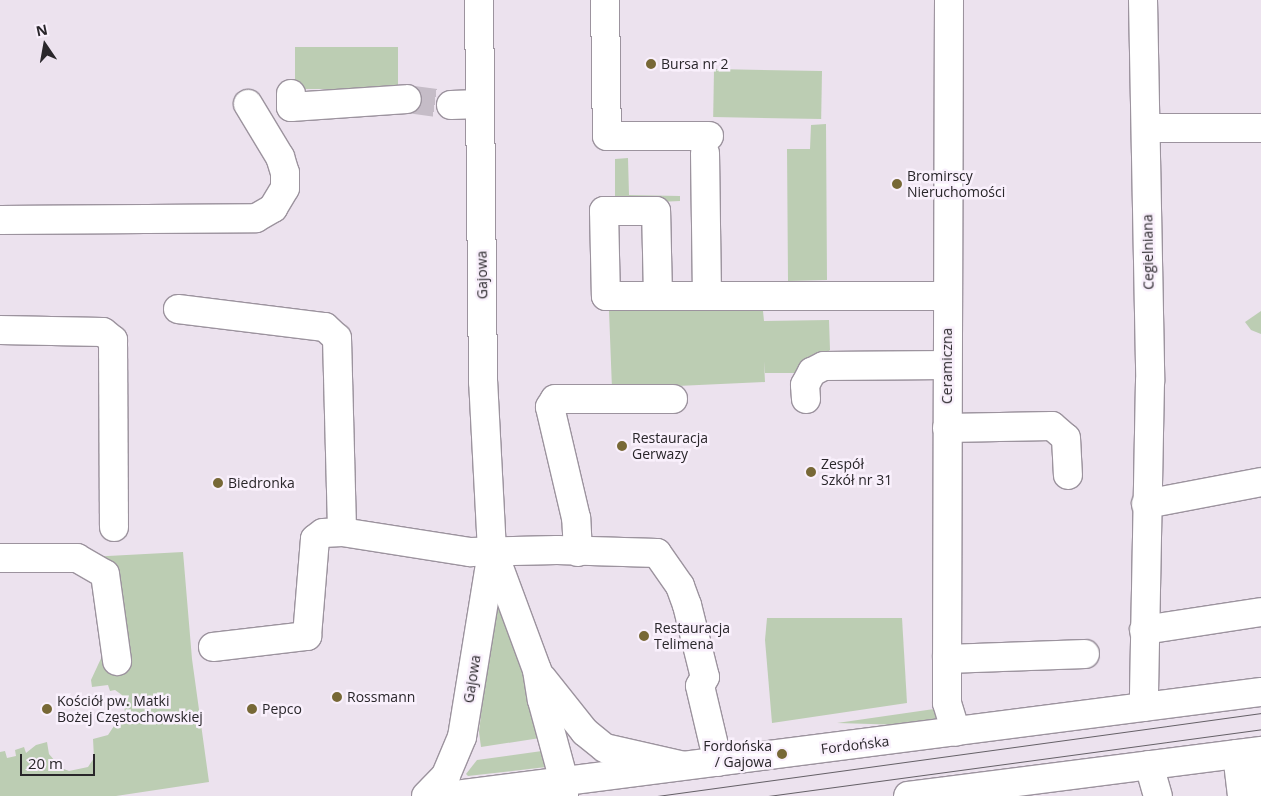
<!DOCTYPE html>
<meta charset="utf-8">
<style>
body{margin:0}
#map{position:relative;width:1261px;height:796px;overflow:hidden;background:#ece2ee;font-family:"Open Sans",sans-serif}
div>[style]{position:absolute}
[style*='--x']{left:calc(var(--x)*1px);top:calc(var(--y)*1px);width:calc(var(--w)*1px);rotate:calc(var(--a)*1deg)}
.green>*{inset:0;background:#bccdb3;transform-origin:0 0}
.minor-tunnel>*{height:28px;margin-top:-14px;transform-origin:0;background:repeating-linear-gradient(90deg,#c5bcc7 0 28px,transparent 0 42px)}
.roads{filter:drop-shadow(1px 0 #9c939e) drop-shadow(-1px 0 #9c939e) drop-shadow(0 1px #9c939e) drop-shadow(0 -1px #9c939e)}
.minor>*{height:28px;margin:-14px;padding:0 14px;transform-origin:14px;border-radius:14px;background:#fff}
.major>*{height:28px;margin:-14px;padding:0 14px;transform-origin:14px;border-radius:14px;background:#fff}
.tram>*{height:1px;margin:-0.5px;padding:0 0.5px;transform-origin:0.5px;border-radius:0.5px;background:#656067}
.dots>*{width:14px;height:14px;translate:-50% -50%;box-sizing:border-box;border:2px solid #f9f0fc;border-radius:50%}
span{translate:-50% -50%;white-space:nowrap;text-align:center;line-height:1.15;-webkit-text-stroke:5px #f9f0fc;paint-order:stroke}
.poi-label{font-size:14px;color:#29262a}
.left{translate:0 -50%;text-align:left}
.right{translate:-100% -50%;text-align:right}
.street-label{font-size:14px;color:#29262a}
.north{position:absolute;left:20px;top:20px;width:50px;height:50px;-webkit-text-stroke:4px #f9f0fc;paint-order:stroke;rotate:348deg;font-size:14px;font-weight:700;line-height:20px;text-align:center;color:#29262a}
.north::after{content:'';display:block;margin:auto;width:18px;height:22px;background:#29262a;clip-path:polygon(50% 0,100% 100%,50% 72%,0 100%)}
.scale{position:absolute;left:20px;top:754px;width:75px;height:22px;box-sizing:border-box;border:2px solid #29262a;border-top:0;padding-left:6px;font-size:15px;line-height:18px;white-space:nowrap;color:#29262a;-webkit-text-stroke:4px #f9f0fc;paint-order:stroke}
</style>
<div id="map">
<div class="green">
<div style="left:295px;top:47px;width:103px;height:42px"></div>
<div style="left:822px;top:71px;width:48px;height:108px;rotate:91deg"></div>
<div style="clip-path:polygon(826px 124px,827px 280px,788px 281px,787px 149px,810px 149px,811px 125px)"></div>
<div style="clip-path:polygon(628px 158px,629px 195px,680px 196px,680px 201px,615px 204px,615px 159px)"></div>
<div style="clip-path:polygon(609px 311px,763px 311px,764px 321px,829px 320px,830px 350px,796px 373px,765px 373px,764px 361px,765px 382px,612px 389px)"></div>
<div style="clip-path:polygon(1261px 311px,1261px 334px,1251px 330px,1245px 322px)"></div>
<div style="clip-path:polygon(183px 552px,192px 659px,209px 782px,116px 796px,0 796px,0 752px,5px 751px,7px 758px,16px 756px,15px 750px,24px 747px,26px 753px,36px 745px,47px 742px,49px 754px,61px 768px,69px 771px,88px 767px,94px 758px,93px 739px,108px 735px,114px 726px,114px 721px,121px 722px,126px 718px,122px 695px,115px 690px,110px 691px,108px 685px,92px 687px,91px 680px,104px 652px,89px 557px)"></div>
<div style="clip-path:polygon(497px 576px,500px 577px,540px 738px,481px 747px,479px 732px)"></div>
<div style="clip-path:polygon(767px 618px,902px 618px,907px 703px,772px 723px,765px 640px)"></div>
<div style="clip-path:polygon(941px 708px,938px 719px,905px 725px,837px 723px)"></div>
<div style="clip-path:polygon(542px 751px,546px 767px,468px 776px,466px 774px,477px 760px)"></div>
</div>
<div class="minor-tunnel">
<div style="--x:407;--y:99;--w:44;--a:7.8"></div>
</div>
<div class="roads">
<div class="minor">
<div style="--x:605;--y:0;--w:136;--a:89.2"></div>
<div style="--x:607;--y:136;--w:102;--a:0"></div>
<div style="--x:949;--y:0;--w:659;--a:90.17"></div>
<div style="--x:947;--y:659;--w:44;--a:90"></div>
<div style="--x:947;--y:703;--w:30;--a:73"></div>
<div style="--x:1143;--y:0;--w:381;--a:88.9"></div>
<div style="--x:1150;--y:381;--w:326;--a:91.1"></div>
<div style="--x:291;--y:94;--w:13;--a:90"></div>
<div style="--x:291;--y:107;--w:116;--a:-3.9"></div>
<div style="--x:451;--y:105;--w:29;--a:-2"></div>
<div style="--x:1146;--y:128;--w:115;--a:0"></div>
<div style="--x:0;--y:220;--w:256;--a:-0.4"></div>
<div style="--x:256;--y:218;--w:20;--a:-30"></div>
<div style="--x:273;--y:208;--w:23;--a:-59"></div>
<div style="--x:285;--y:188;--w:15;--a:-90"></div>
<div style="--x:285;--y:173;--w:17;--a:-107"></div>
<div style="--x:280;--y:157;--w:62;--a:-121.1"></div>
<div style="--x:658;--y:296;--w:85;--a:-91.3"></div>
<div style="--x:656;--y:211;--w:52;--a:180"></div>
<div style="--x:604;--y:211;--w:85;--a:88.7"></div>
<div style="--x:606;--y:296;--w:101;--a:0"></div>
<div style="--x:707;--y:296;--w:143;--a:-90.8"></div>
<div style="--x:707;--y:296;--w:240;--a:0"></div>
<div style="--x:178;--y:309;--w:148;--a:7"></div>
<div style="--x:325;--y:327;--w:16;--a:43"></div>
<div style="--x:337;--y:338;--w:194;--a:88.5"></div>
<div style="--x:342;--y:532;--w:130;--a:8.9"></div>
<div style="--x:470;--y:552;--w:87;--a:-1.3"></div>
<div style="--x:557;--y:550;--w:100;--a:1.7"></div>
<div style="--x:657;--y:553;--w:40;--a:55.1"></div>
<div style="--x:680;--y:586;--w:20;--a:70"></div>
<div style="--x:687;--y:605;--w:74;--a:76"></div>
<div style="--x:705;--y:677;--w:10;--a:119"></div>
<div style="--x:700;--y:686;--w:78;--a:76.7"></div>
<div style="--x:0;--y:330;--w:103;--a:1.1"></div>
<div style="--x:103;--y:332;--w:13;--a:39"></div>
<div style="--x:113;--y:340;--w:187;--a:89.7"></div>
<div style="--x:806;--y:399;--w:14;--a:-94"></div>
<div style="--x:805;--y:385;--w:15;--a:-62"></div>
<div style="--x:812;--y:372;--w:13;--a:-27"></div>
<div style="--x:824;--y:366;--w:123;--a:-0.5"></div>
<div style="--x:947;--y:428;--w:105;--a:-1.1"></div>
<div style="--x:1052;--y:426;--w:18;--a:41"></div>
<div style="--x:1066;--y:438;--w:37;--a:87"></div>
<div style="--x:1146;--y:504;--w:117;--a:-10.8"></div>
<div style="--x:493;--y:551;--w:127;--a:69.7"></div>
<div style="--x:537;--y:670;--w:30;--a:81"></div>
<div style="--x:542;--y:700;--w:84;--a:74.8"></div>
<div style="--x:564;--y:781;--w:15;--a:90"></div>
<div style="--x:578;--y:552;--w:34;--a:-93"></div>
<div style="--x:576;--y:518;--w:114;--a:-103.2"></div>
<div style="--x:550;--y:407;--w:9;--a:-58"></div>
<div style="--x:555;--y:399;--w:118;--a:0"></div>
<div style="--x:0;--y:558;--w:77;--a:0"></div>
<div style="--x:77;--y:558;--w:32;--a:30"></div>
<div style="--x:105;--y:574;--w:88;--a:82.1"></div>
<div style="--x:1144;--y:630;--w:118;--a:-8.7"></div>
<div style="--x:213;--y:647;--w:95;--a:-6.7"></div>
<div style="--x:307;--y:636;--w:97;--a:-85.3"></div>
<div style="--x:315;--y:539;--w:10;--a:-37"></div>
<div style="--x:323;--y:533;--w:19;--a:-3"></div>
<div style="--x:947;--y:659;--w:138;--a:-2.1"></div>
<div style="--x:542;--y:678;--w:69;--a:51.5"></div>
<div style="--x:585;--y:732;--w:26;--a:39"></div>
<div style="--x:605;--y:748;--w:77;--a:12.8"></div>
<div style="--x:1256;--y:752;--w:39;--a:83"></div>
<div style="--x:1237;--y:754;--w:42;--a:83.2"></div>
<div style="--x:1149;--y:765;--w:32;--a:74"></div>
<div style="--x:426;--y:796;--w:29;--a:-46"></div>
<div style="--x:446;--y:775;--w:41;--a:-67.2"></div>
<div style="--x:462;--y:737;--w:188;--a:-80.8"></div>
<div style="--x:492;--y:551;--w:169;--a:-93"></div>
<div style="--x:483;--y:382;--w:382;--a:-90.6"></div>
</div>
<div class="major">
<div style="--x:448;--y:796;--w:820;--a:-7.29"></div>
<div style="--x:908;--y:796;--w:356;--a:-7.3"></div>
</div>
</div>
<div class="tram">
<div style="--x:657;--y:796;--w:610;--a:-7.82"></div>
<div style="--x:768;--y:796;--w:498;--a:-7.7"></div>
</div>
<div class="dots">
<div style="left:651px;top:64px;background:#776836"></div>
<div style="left:897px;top:184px;background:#776836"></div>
<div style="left:622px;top:446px;background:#776836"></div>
<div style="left:811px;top:472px;background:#776836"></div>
<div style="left:218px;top:483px;background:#776836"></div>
<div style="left:644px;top:636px;background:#776836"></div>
<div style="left:337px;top:697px;background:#776836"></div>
<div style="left:47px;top:709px;background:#776836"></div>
<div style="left:252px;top:709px;background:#776836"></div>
<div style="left:782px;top:754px;background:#776836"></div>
</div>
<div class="poi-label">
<span class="left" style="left:661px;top:64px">Bursa nr 2</span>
<span class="left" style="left:907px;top:184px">Bromirscy<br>Nieruchomości</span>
<span class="left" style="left:632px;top:446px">Restauracja<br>Gerwazy</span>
<span class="left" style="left:821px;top:472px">Zespół<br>Szkół nr 31</span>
<span class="left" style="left:228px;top:483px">Biedronka</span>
<span class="left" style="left:654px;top:636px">Restauracja<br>Telimena</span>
<span class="left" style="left:347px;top:697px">Rossmann</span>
<span class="left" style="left:57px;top:709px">Kościół pw. Matki<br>Bożej Częstochowskiej</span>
<span class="left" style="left:262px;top:709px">Pepco</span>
<span class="right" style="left:772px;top:754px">Fordońska<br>/ Gajowa</span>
</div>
<div class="street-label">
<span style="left:1148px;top:252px;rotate:-91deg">Cegielniana</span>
<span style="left:482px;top:275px;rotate:-91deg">Gajowa</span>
<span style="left:947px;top:366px;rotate:-90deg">Ceramiczna</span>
<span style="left:472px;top:679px;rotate:-81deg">Gajowa</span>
<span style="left:855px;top:745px;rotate:-7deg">Fordońska</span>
</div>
<div class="north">N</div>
<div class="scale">20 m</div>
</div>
